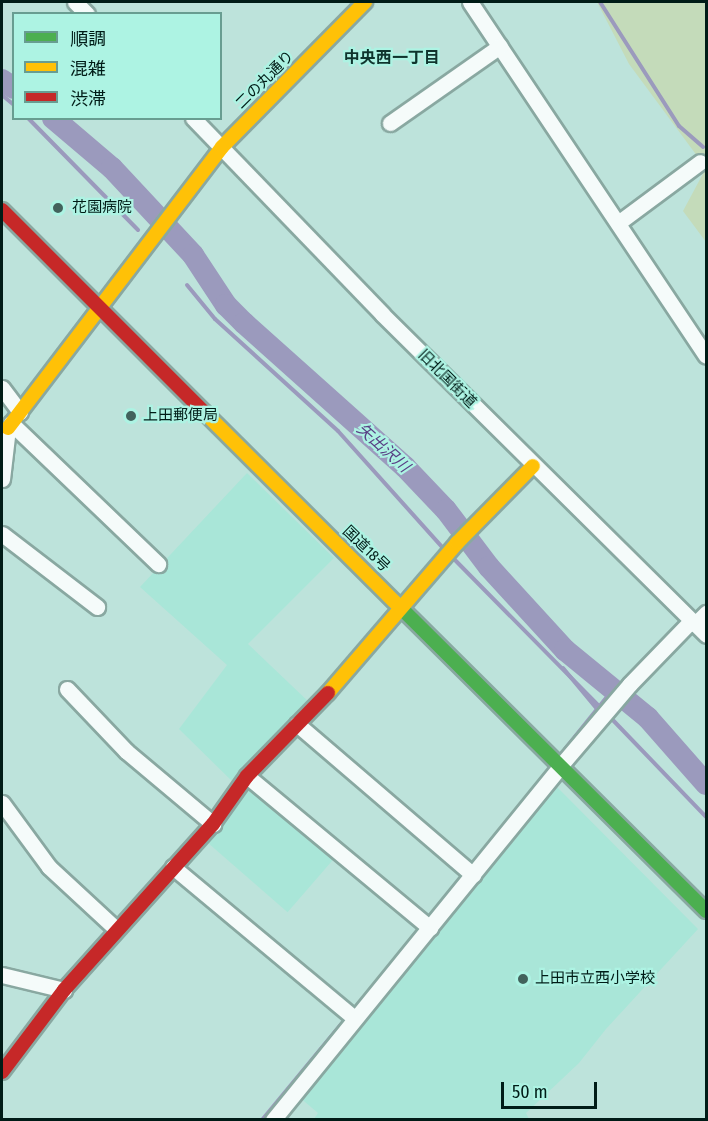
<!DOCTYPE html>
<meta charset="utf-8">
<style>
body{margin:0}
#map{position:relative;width:708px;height:1121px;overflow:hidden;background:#bde3db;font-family:"Fira Sans Condensed","Noto Sans JP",sans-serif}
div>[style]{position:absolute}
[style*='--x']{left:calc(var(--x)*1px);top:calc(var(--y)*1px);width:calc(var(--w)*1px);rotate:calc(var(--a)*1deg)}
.built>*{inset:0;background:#a9e6d8;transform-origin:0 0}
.green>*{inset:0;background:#c4dbba}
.stream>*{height:4px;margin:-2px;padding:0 2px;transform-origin:2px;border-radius:2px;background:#9b9abd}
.river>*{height:22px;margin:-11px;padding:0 11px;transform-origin:11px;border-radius:11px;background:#9b9abd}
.roads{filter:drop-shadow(2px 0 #89a8a1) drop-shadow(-2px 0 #89a8a1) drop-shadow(0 2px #89a8a1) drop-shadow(0 -2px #89a8a1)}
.street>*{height:15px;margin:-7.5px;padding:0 7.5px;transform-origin:7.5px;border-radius:7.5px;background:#f5fbfa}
.fast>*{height:14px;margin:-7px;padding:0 7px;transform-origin:7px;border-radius:7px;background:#4caf50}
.slow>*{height:14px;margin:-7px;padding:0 7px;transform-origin:7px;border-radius:7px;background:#ffc107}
.jam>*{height:14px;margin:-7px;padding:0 7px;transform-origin:7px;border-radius:7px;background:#c62828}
.dots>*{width:16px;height:16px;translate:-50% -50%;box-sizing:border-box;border:3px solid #adf3e3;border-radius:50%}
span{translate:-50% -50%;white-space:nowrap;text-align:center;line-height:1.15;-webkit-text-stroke:4.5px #adf3e3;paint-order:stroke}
.street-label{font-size:15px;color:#001c17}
.poi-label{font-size:15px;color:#001c17}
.left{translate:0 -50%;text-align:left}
.neighbourhood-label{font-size:16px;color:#0f342d;font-weight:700}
.water-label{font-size:16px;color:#594085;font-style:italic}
.frame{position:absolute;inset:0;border:3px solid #001c17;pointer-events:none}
.legend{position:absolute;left:12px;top:12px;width:210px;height:108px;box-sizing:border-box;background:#adf3e3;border:2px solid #689d91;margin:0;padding:8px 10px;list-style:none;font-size:18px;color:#001c17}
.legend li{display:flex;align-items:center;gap:12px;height:30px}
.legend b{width:30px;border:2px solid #689d91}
.scale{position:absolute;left:501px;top:1082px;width:96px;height:27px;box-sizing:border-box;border:3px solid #001c17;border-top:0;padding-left:8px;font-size:18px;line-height:21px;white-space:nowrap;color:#001c17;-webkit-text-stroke:4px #adf3e3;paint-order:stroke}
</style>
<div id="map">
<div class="built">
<div style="clip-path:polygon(247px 473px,334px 558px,248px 644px,311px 704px,235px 784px,179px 729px,227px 665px,140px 587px)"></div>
<div style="clip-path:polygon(554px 784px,698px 929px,606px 1029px,579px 1063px,526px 1113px,529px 1119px,314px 1119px,318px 1113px,298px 1096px)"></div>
<div style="left:251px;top:785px;width:111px;height:72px;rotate:41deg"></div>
</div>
<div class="green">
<div style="clip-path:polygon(597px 2px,706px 2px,706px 242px,683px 211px,706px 168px,629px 64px)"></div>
</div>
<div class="stream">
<div style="--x:600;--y:2;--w:147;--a:57.5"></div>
<div style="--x:679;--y:126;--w:32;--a:41"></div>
<div style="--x:2;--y:95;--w:16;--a:40"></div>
<div style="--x:28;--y:118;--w:157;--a:45.5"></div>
<div style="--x:187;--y:285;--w:44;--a:50.5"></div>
<div style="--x:215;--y:319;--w:166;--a:42.3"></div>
<div style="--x:338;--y:431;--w:157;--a:48.1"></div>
<div style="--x:453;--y:558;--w:212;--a:45.4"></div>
<div style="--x:563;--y:668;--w:53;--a:50.3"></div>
<div style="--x:608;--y:715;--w:141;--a:46.1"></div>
<div style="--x:565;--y:749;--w:78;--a:-51.2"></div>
<div style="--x:262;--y:1120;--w:127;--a:-50.4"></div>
</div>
<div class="river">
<div style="--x:2;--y:80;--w:14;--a:34"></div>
<div style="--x:53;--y:118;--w:77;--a:40.3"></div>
<div style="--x:112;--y:168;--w:119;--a:47"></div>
<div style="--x:193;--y:255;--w:60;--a:56.6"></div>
<div style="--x:226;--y:305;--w:25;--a:45"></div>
<div style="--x:244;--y:323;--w:216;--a:41.8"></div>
<div style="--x:405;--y:467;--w:59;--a:46.4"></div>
<div style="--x:446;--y:510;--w:71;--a:53"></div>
<div style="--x:489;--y:567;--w:113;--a:47.5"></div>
<div style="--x:565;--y:650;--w:107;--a:39.3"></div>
<div style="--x:648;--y:718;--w:88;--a:48.7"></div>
</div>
<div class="roads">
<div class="street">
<div style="--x:75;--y:2;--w:17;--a:45"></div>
<div style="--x:470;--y:2;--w:425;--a:56.3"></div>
<div style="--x:193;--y:118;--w:272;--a:46"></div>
<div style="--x:382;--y:314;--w:456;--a:44.7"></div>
<div style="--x:390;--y:123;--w:134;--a:-35"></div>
<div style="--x:618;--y:223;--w:102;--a:-36.6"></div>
<div style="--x:2;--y:388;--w:30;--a:53"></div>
<div style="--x:11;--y:423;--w:204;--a:43.8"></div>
<div style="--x:2;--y:479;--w:51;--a:-83.3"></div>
<div style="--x:2;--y:534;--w:120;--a:37.5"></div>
<div style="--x:695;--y:624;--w:16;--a:-45"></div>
<div style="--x:67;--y:689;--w:86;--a:46.4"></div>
<div style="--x:126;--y:751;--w:114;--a:40"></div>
<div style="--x:297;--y:724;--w:232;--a:40.6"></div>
<div style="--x:247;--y:776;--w:238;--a:39.7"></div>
<div style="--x:2;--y:803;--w:79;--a:53.7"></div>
<div style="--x:49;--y:867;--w:91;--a:42.8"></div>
<div style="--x:173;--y:867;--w:236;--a:39.8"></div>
<div style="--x:2;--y:975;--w:64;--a:13.6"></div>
<div style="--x:273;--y:1120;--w:457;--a:-50.9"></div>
<div style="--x:561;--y:765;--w:106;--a:-49.6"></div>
<div style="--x:630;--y:684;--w:88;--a:-45.9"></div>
</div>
<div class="fast">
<div style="--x:401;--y:608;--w:430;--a:44.8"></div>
</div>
<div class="slow">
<div style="--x:205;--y:413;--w:276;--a:44.9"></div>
<div style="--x:8;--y:428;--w:353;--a:-52.7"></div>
<div style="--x:222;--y:147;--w:204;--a:-45.4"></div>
<div style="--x:328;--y:693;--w:198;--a:-49.3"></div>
<div style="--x:457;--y:543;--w:108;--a:-45.4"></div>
</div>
<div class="jam">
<div style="--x:2;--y:210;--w:287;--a:45"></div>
<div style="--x:2;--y:1072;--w:103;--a:-52.9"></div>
<div style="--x:64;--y:990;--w:223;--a:-48.1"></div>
<div style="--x:213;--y:824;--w:59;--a:-54.7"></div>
<div style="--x:247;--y:776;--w:116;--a:-45.7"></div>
</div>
</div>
<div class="dots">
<div style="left:58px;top:208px;background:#42625c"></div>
<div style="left:131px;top:416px;background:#42625c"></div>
<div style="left:523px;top:979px;background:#42625c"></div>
</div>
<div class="street-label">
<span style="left:265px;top:80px;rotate:-45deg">二の丸通り</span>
<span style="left:447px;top:379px;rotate:45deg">旧北国街道</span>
<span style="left:366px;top:549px;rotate:44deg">国道18号</span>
</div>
<div class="poi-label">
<span class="left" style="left:72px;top:208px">花園病院</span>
<span class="left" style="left:143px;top:416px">上田郵便局</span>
<span class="left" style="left:535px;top:979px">上田市立西小学校</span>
</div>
<div class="neighbourhood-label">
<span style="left:392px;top:58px">中央西一丁目</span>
</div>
<div class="water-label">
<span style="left:383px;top:448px;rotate:42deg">矢出沢川</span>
</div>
<div class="frame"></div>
<ul class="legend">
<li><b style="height:8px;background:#4caf50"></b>順調</li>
<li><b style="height:8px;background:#ffc107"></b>混雑</li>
<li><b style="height:8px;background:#c62828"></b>渋滞</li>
</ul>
<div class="scale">50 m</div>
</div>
